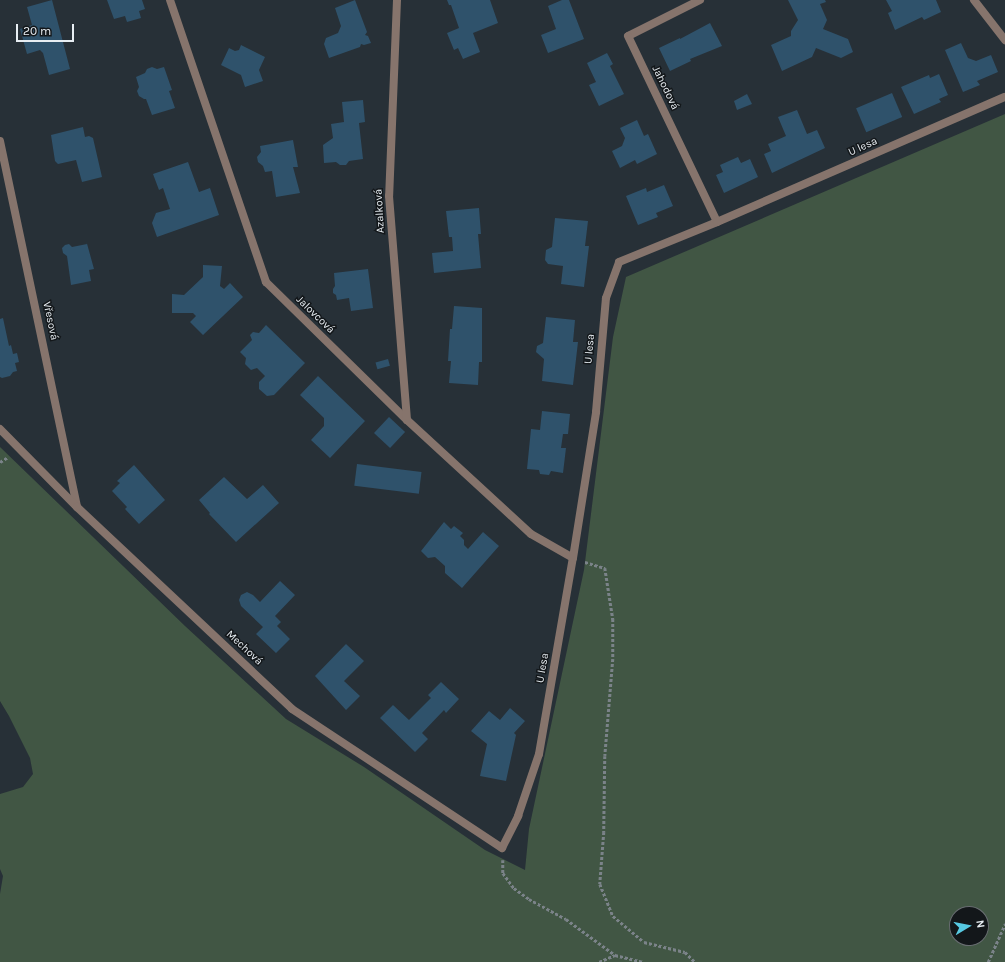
<!DOCTYPE html>
<meta charset="utf-8">
<style>
body{margin:0}
#map{position:relative;width:1005px;height:962px;overflow:hidden;background:#273037;font-family:Karla,sans-serif}
div>[style]{position:absolute}
[style*='--x']{left:calc(var(--x)*1px);top:calc(var(--y)*1px);width:calc(var(--w)*1px);rotate:calc(var(--a)*1deg)}
.green>*{inset:0;background:#415644}
.building>*{inset:0;background:#2f526b;transform-origin:0 0}
.path>*{height:2.5px;margin-top:-1.25px;transform-origin:0;background:repeating-linear-gradient(90deg,#7b8389 0 3px,transparent 0 5px)}
.street>*{height:8px;margin:-4px;padding:0 4px;transform-origin:4px;border-radius:4px;background:#86746c}
span{translate:-50% -50%;white-space:nowrap;text-align:center;line-height:1.15;-webkit-text-stroke:3px #13171a;paint-order:stroke}
.street-label{font-size:11px;color:#e8eef3}
.north{position:absolute;left:949px;top:906px;width:40px;height:40px;box-sizing:border-box;background:#13171a;border:1px solid #686d71;border-radius:50%;rotate:80deg;font-size:11px;font-weight:700;line-height:16px;text-align:center;color:#e8eef3}
.north::after{content:'';display:block;margin:auto;width:14px;height:18px;background:#57c9e2;clip-path:polygon(50% 0,100% 100%,50% 72%,0 100%)}
.scale{position:absolute;left:16px;top:24px;width:58px;height:18px;box-sizing:border-box;border:2px solid #e8eef3;border-top:0;padding-left:5px;font-size:12px;line-height:14px;white-space:nowrap;color:#e8eef3;-webkit-text-stroke:3px #13171a;paint-order:stroke}
</style>
<div id="map">
<div class="green">
<div style="clip-path:polygon(evenodd,1005px 114px,1005px 962px,0 962px,0 894px,3px 876px,0 869px,0 794px,23px 787px,33px 774px,30px 758px,9px 716px,0 701px,0 447px,185px 626px,286px 719px,364px 767px,485px 850px,525px 870px,529px 829px,584px 570px,613px 337px,626px 277px,1005px 114px,957px 914px,981px 914px,981px 938px,957px 938px,957px 914px)"></div>
</div>
<div class="building">
<div style="clip-path:polygon(52px 0,70px 69px,49px 75px,43px 53px,40px 50px,27px 54px,20px 29px,32px 25px,27px 7px)"></div>
<div style="clip-path:polygon(107px 0,142px 0,145px 9px,139px 11px,141px 18px,127px 22px,125px 16px,114px 19px)"></div>
<div style="clip-path:polygon(355px 0,367px 32px,365px 35px,368px 36px,371px 43px,364px 45px,361px 44px,360px 47px,329px 58px,324px 44px,326px 38px,338px 33px,341px 26px,335px 8px)"></div>
<div style="clip-path:polygon(447px 0,490px 0,498px 23px,473px 33px,480px 52px,463px 59px,458px 48px,454px 50px,447px 33px,459px 28px,451px 5px,449px 5px)"></div>
<div style="clip-path:polygon(562px 0,569px 0,584px 39px,548px 53px,541px 35px,556px 29px,548px 6px)"></div>
<div style="clip-path:polygon(788px 0,825px 0,826px 2px,820px 4px,827px 20px,823px 29px,848px 39px,853px 52px,841px 58px,816px 48px,812px 57px,782px 71px,771px 45px,791px 36px,791px 31px,798px 20px)"></div>
<div style="clip-path:polygon(886px 0,936px 0,941px 12px,924px 20px,922px 17px,895px 30px,888px 13px,892px 11px)"></div>
<div style="clip-path:polygon(710px 23px,722px 46px,690px 59px,691px 61px,670px 71px,659px 48px,680px 38px,680px 39px)"></div>
<div style="clip-path:polygon(961px 43px,968px 58px,976px 61px,991px 55px,998px 72px,977px 81px,980px 85px,963px 92px,945px 50px)"></div>
<div style="clip-path:polygon(241px 45px,265px 57px,259px 70px,263px 81px,245px 87px,241px 75px,221px 65px,229px 48px,235px 51px,239px 50px)"></div>
<div style="clip-path:polygon(607px 53px,613px 64px,610px 66px,624px 94px,599px 106px,589px 85px,596px 82px,587px 63px)"></div>
<div style="clip-path:polygon(152px 67px,157px 69px,164px 67px,172px 90px,169px 91px,175px 108px,152px 115px,146px 99px,144px 99px,139px 96px,137px 91px,139px 87px,136px 77px,145px 73px,147px 69px)"></div>
<div style="clip-path:polygon(939px 74px,948px 95px,939px 99px,941px 102px,914px 114px,901px 87px,929px 75px,930px 78px)"></div>
<div style="left:892px;top:93px;width:26px;height:39px;rotate:67deg"></div>
<div style="clip-path:polygon(747px 94px,752px 104px,737px 110px,734px 101px)"></div>
<div style="clip-path:polygon(363px 100px,365px 122px,359px 123px,363px 159px,349px 161px,346px 165px,340px 165px,336px 162px,324px 163px,323px 145px,333px 138px,331px 124px,344px 122px,342px 102px)"></div>
<div style="clip-path:polygon(797px 110px,807px 134px,817px 130px,825px 148px,772px 173px,764px 154px,771px 151px,768px 144px,786px 136px,778px 117px)"></div>
<div style="clip-path:polygon(637px 120px,644px 136px,648px 134px,657px 154px,637px 164px,635px 160px,620px 168px,612px 151px,622px 146px,625px 138px,620px 128px)"></div>
<div style="clip-path:polygon(83px 127px,85px 137px,89px 136px,93px 138px,102px 177px,82px 182px,76px 160px,58px 164px,55px 161px,51px 135px)"></div>
<div style="clip-path:polygon(293px 140px,298px 167px,293px 167px,300px 193px,276px 197px,272px 171px,265px 172px,263px 166px,258px 162px,257px 157px,261px 152px,260px 146px)"></div>
<div style="clip-path:polygon(738px 157px,741px 163px,750px 159px,758px 177px,724px 193px,716px 175px,723px 172px,720px 165px)"></div>
<div style="clip-path:polygon(188px 162px,199px 192px,210px 188px,219px 215px,157px 237px,152px 223px,156px 213px,170px 209px,163px 188px,159px 190px,153px 174px)"></div>
<div style="clip-path:polygon(664px 185px,673px 206px,656px 213px,658px 217px,638px 225px,626px 196px,646px 188px,647px 192px)"></div>
<div style="clip-path:polygon(479px 208px,481px 234px,478px 234px,481px 268px,434px 273px,432px 253px,453px 251px,452px 237px,449px 237px,446px 211px)"></div>
<div style="clip-path:polygon(555px 218px,588px 221px,585px 246px,589px 246px,584px 287px,561px 284px,563px 266px,548px 264px,545px 260px,546px 250px,552px 247px)"></div>
<div style="clip-path:polygon(86px 240px,94px 269px,89px 270px,91px 281px,71px 285px,67px 256px,63px 253px,62px 248px,65px 245px,69px 244px,72px 247px,87px 244px)"></div>
<div style="clip-path:polygon(203px 265px,222px 266px,220px 286px,224px 289px,230px 283px,243px 297px,203px 335px,190px 322px,196px 316px,193px 313px,172px 313px,172px 294px,184px 295px,203px 277px)"></div>
<div style="clip-path:polygon(368px 269px,373px 308px,351px 311px,349px 298px,337px 300px,336px 295px,333px 293px,333px 289px,335px 286px,334px 273px)"></div>
<div style="clip-path:polygon(454px 306px,482px 308px,482px 362px,479px 362px,478px 385px,449px 383px,451px 361px,448px 361px,450px 329px,452px 329px)"></div>
<div style="clip-path:polygon(546px 317px,575px 320px,573px 342px,578px 342px,573px 385px,542px 381px,544px 359px,536px 352px,537px 346px,543px 343px)"></div>
<div style="clip-path:polygon(3px 318px,9px 346px,11px 345px,13px 354px,17px 353px,19px 362px,15px 363px,17px 371px,13px 372px,10px 376px,2px 378px,0 377px,0 319px)"></div>
<div style="clip-path:polygon(266px 325px,305px 363px,274px 395px,267px 396px,259px 389px,259px 382px,265px 376px,257px 368px,251px 370px,245px 364px,246px 358px,240px 352px,252px 340px,250px 335px,253px 332px,259px 333px)"></div>
<div style="left:388px;top:359px;width:7px;height:13px;rotate:74deg"></div>
<div style="clip-path:polygon(318px 376px,365px 421px,330px 458px,311px 440px,324px 426px,324px 418px,300px 395px)"></div>
<div style="clip-path:polygon(542px 411px,570px 414px,568px 434px,563px 434px,561px 448px,566px 448px,563px 473px,551px 471px,549px 475px,540px 474px,539px 470px,527px 469px,531px 429px,540px 430px)"></div>
<div style="left:389px;top:417px;width:22px;height:22px;rotate:43deg"></div>
<div style="left:357px;top:464px;width:65px;height:22px;rotate:7deg"></div>
<div style="clip-path:polygon(134px 465px,165px 500px,139px 524px,125px 509px,127px 507px,112px 491px,120px 483px,117px 481px)"></div>
<div style="clip-path:polygon(224px 477px,247px 499px,263px 485px,279px 503px,236px 542px,209px 514px,210px 513px,199px 500px)"></div>
<div style="clip-path:polygon(444px 522px,451px 529px,454px 526px,463px 533px,460px 536px,464px 540px,464px 545px,468px 549px,483px 532px,499px 546px,462px 588px,445px 573px,445px 566px,435px 557px,428px 558px,421px 551px)"></div>
<div style="clip-path:polygon(280px 581px,295px 595px,275px 616px,281px 622px,277px 626px,290px 639px,276px 653px,256px 634px,263px 627px,241px 606px,239px 600px,241px 595px,247px 592px,253px 595px,260px 602px)"></div>
<div style="clip-path:polygon(346px 644px,364px 661px,344px 681px,360px 696px,346px 710px,315px 676px)"></div>
<div style="clip-path:polygon(441px 682px,459px 699px,446px 713px,444px 710px,422px 733px,428px 739px,415px 752px,380px 718px,393px 705px,409px 720px,431px 698px,428px 695px)"></div>
<div style="clip-path:polygon(510px 708px,525px 721px,514px 733px,516px 735px,506px 781px,480px 776px,487px 744px,471px 731px,489px 711px,500px 720px)"></div>
</div>
<div class="path">
<div style="--x:0;--y:462;--w:9;--a:-32"></div>
<div style="--x:585;--y:562;--w:21;--a:17"></div>
<div style="--x:605;--y:568;--w:52;--a:81.1"></div>
<div style="--x:613;--y:619;--w:40;--a:90"></div>
<div style="--x:613;--y:659;--w:97;--a:94.7"></div>
<div style="--x:605;--y:756;--w:76;--a:90.8"></div>
<div style="--x:604;--y:832;--w:52;--a:94.4"></div>
<div style="--x:600;--y:884;--w:35;--a:68"></div>
<div style="--x:613;--y:916;--w:40;--a:40"></div>
<div style="--x:644;--y:942;--w:42;--a:13.7"></div>
<div style="--x:685;--y:952;--w:14;--a:45"></div>
<div style="--x:503;--y:860;--w:13;--a:90"></div>
<div style="--x:503;--y:873;--w:19;--a:54"></div>
<div style="--x:514;--y:888;--w:19;--a:36"></div>
<div style="--x:529;--y:899;--w:42;--a:28.4"></div>
<div style="--x:566;--y:919;--w:61;--a:36.3"></div>
<div style="--x:615;--y:955;--w:29;--a:14"></div>
<div style="--x:599;--y:962;--w:17;--a:-24"></div>
<div style="--x:988;--y:962;--w:42;--a:-65.9"></div>
</div>
<div class="street">
<div style="--x:170;--y:0;--w:298;--a:71.2"></div>
<div style="--x:266;--y:282;--w:197;--a:44.4"></div>
<div style="--x:407;--y:420;--w:168;--a:42.6"></div>
<div style="--x:531;--y:534;--w:48;--a:29.7"></div>
<div style="--x:397;--y:0;--w:196;--a:92.3"></div>
<div style="--x:389;--y:196;--w:225;--a:85.4"></div>
<div style="--x:700;--y:0;--w:80;--a:153.4"></div>
<div style="--x:628;--y:36;--w:206;--a:64.4"></div>
<div style="--x:974;--y:0;--w:51;--a:52.2"></div>
<div style="--x:0;--y:141;--w:373;--a:78.1"></div>
<div style="--x:0;--y:429;--w:110;--a:45.4"></div>
<div style="--x:77;--y:507;--w:295;--a:43.2"></div>
<div style="--x:292;--y:709;--w:252;--a:33.5"></div>
<div style="--x:502;--y:848;--w:36;--a:-63"></div>
<div style="--x:518;--y:816;--w:65;--a:-71.3"></div>
<div style="--x:539;--y:754;--w:199;--a:-80.2"></div>
<div style="--x:573;--y:558;--w:148;--a:-81"></div>
<div style="--x:596;--y:412;--w:114;--a:-85"></div>
<div style="--x:606;--y:298;--w:38;--a:-70"></div>
<div style="--x:619;--y:262;--w:106;--a:-22.2"></div>
<div style="--x:717;--y:222;--w:314;--a:-23.5"></div>
</div>
<div class="street-label">
<span style="left:665px;top:88px;rotate:64deg">Jahodová</span>
<span style="left:863px;top:147px;rotate:-24deg">U lesa</span>
<span style="left:380px;top:211px;rotate:-93deg">Azalková</span>
<span style="left:315px;top:315px;rotate:44deg">Jalovcová</span>
<span style="left:50px;top:321px;rotate:78deg">Vřesová</span>
<span style="left:590px;top:349px;rotate:-85deg">U lesa</span>
<span style="left:244px;top:648px;rotate:43deg">Mechová</span>
<span style="left:543px;top:668px;rotate:-80deg">U lesa</span>
</div>
<div class="north">N</div>
<div class="scale">20 m</div>
</div>
